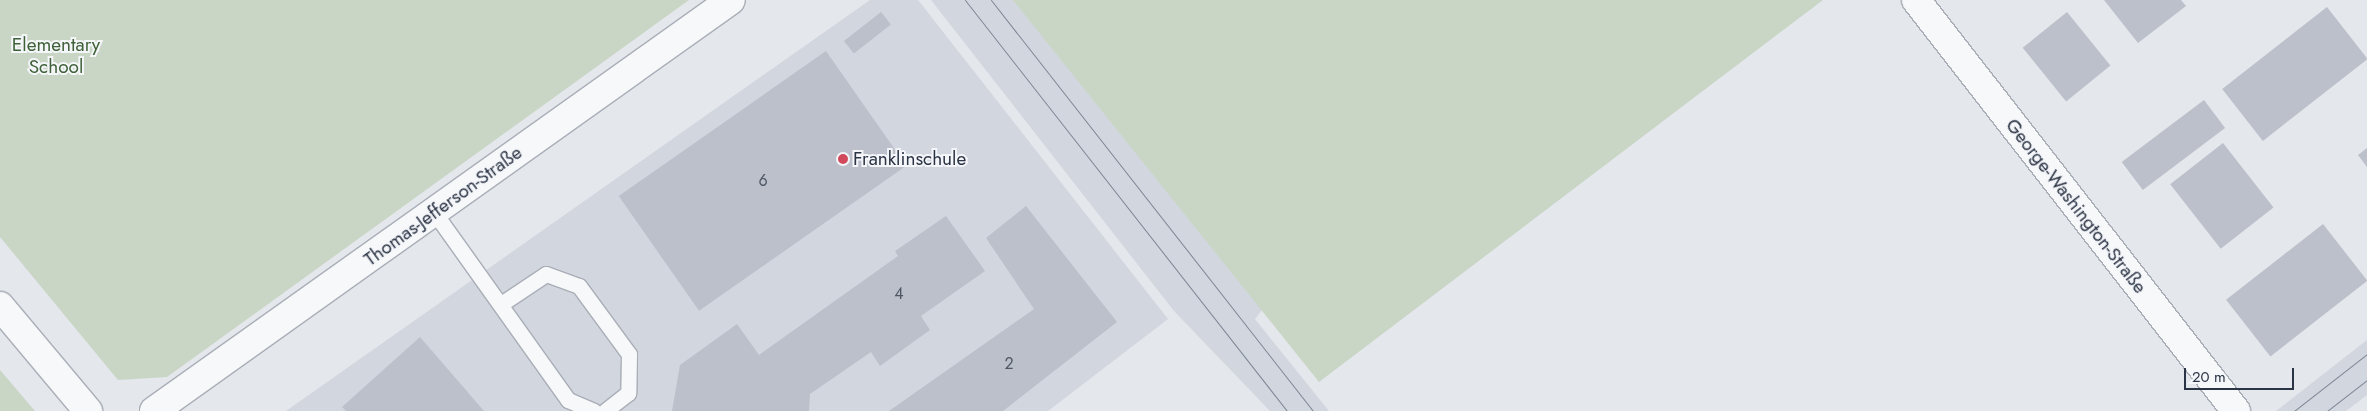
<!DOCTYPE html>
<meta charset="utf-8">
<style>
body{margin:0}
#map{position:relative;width:2367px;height:411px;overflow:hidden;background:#e4e7ec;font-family:Jost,sans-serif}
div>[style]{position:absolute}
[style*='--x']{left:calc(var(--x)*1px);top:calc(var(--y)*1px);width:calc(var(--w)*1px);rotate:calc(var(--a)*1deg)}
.built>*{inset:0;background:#d2d6de}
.green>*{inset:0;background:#c9d6c5}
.building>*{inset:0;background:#bbc0ca;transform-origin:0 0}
.roads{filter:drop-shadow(1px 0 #a9aeb7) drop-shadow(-1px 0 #a9aeb7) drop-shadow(0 1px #a9aeb7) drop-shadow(0 -1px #a9aeb7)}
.service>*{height:15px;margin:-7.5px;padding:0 7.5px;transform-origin:7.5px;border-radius:7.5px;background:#f7f8fa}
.minor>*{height:28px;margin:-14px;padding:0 14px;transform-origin:14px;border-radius:14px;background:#f7f8fa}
.tertiary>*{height:28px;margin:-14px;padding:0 14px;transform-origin:14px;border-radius:14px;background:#f7f8fa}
.tram>*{height:1px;margin:-0.5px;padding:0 0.5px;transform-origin:0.5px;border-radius:0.5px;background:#7d8696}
.dots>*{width:14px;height:14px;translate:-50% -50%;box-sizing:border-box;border:2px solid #f4f6f9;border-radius:50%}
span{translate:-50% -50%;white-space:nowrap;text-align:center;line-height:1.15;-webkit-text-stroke:4px #f4f6f9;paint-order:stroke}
.number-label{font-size:16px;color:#4f5766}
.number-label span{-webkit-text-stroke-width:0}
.park-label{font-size:19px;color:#3f6138}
.poi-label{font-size:19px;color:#2b3445}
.left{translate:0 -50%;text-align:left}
.street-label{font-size:19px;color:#2b3445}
.scale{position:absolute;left:2184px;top:368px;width:110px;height:22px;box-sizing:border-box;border:2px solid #2b3445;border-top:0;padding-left:6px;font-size:15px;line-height:18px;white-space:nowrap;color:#2b3445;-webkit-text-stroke:4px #f4f6f9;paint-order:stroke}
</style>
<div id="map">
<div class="built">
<div style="clip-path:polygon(870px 0,918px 0,1168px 319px,1048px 411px,286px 411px)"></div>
<div style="clip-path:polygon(931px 0,1021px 0,1266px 305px,1255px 319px,1329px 411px,1270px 411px,1174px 311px)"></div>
<div style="clip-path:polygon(2367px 340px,2367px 395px,2346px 411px,2276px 411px)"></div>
</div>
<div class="green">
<div style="clip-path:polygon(0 0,689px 0,167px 377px,118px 380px,0 237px)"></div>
<div style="clip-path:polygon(1013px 0,1823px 0,1319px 382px)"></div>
<div style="clip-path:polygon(0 370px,35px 411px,0 411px)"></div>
</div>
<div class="building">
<div style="clip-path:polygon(2104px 0,2181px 0,2186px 6px,2138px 43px)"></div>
<div style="left:2327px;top:7px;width:66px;height:133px;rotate:52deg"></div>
<div style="left:881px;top:12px;width:16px;height:47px;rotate:52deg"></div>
<div style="left:2067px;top:12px;width:69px;height:57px;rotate:51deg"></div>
<div style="left:826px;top:51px;width:140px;height:253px;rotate:55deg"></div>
<div style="left:2204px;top:100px;width:35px;height:103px;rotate:53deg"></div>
<div style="left:2223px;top:143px;width:82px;height:67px;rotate:52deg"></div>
<div style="clip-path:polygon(2367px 148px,2367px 167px,2358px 155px)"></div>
<div style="clip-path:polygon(1026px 206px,1117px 322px,1003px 411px,889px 411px,1034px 309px,986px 238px)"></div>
<div style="clip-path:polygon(946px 216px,985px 271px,921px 316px,930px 330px,880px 366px,871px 352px,810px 394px,809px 411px,672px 411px,680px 365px,737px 324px,759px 355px,898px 256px,895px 251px)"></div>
<div style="left:2323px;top:224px;width:72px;height:123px;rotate:52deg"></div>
<div style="clip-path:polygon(420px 337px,484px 411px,346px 411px,342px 407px)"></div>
</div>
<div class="roads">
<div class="service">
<div style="--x:434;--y:212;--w:231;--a:54.5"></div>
<div style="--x:568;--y:400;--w:28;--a:23"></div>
<div style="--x:501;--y:304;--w:54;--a:-33.7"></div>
<div style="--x:546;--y:274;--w:35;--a:20"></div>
<div style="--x:579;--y:286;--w:84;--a:53.7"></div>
<div style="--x:629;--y:354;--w:39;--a:91"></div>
<div style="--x:628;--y:393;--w:29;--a:142"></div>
</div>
<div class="minor">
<div style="--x:1916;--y:0;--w:521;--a:52.1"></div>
<div style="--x:154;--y:411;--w:708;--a:-35.46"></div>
</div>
<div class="tertiary">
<div style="--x:0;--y:306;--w:137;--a:50"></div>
</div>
</div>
<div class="tram">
<div style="--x:965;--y:0;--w:522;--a:51.92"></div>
<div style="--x:991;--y:0;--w:522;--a:51.92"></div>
<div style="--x:2294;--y:411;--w:93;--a:-38"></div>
<div style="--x:2327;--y:411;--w:51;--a:-37.8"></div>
</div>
<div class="dots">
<div style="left:843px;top:159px;background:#d1495b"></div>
</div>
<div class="number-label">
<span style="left:763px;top:181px">6</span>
<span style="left:899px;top:294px">4</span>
<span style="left:1009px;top:364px">2</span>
</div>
<div class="park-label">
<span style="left:56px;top:56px">Elementary<br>School</span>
</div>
<div class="poi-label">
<span class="left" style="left:853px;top:159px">Franklinschule</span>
</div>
<div class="street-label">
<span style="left:443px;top:206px;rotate:-36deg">Thomas-Jefferson-Straße</span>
<span style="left:2076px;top:206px;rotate:52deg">George-Washington-Straße</span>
</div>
<div class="scale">20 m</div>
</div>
